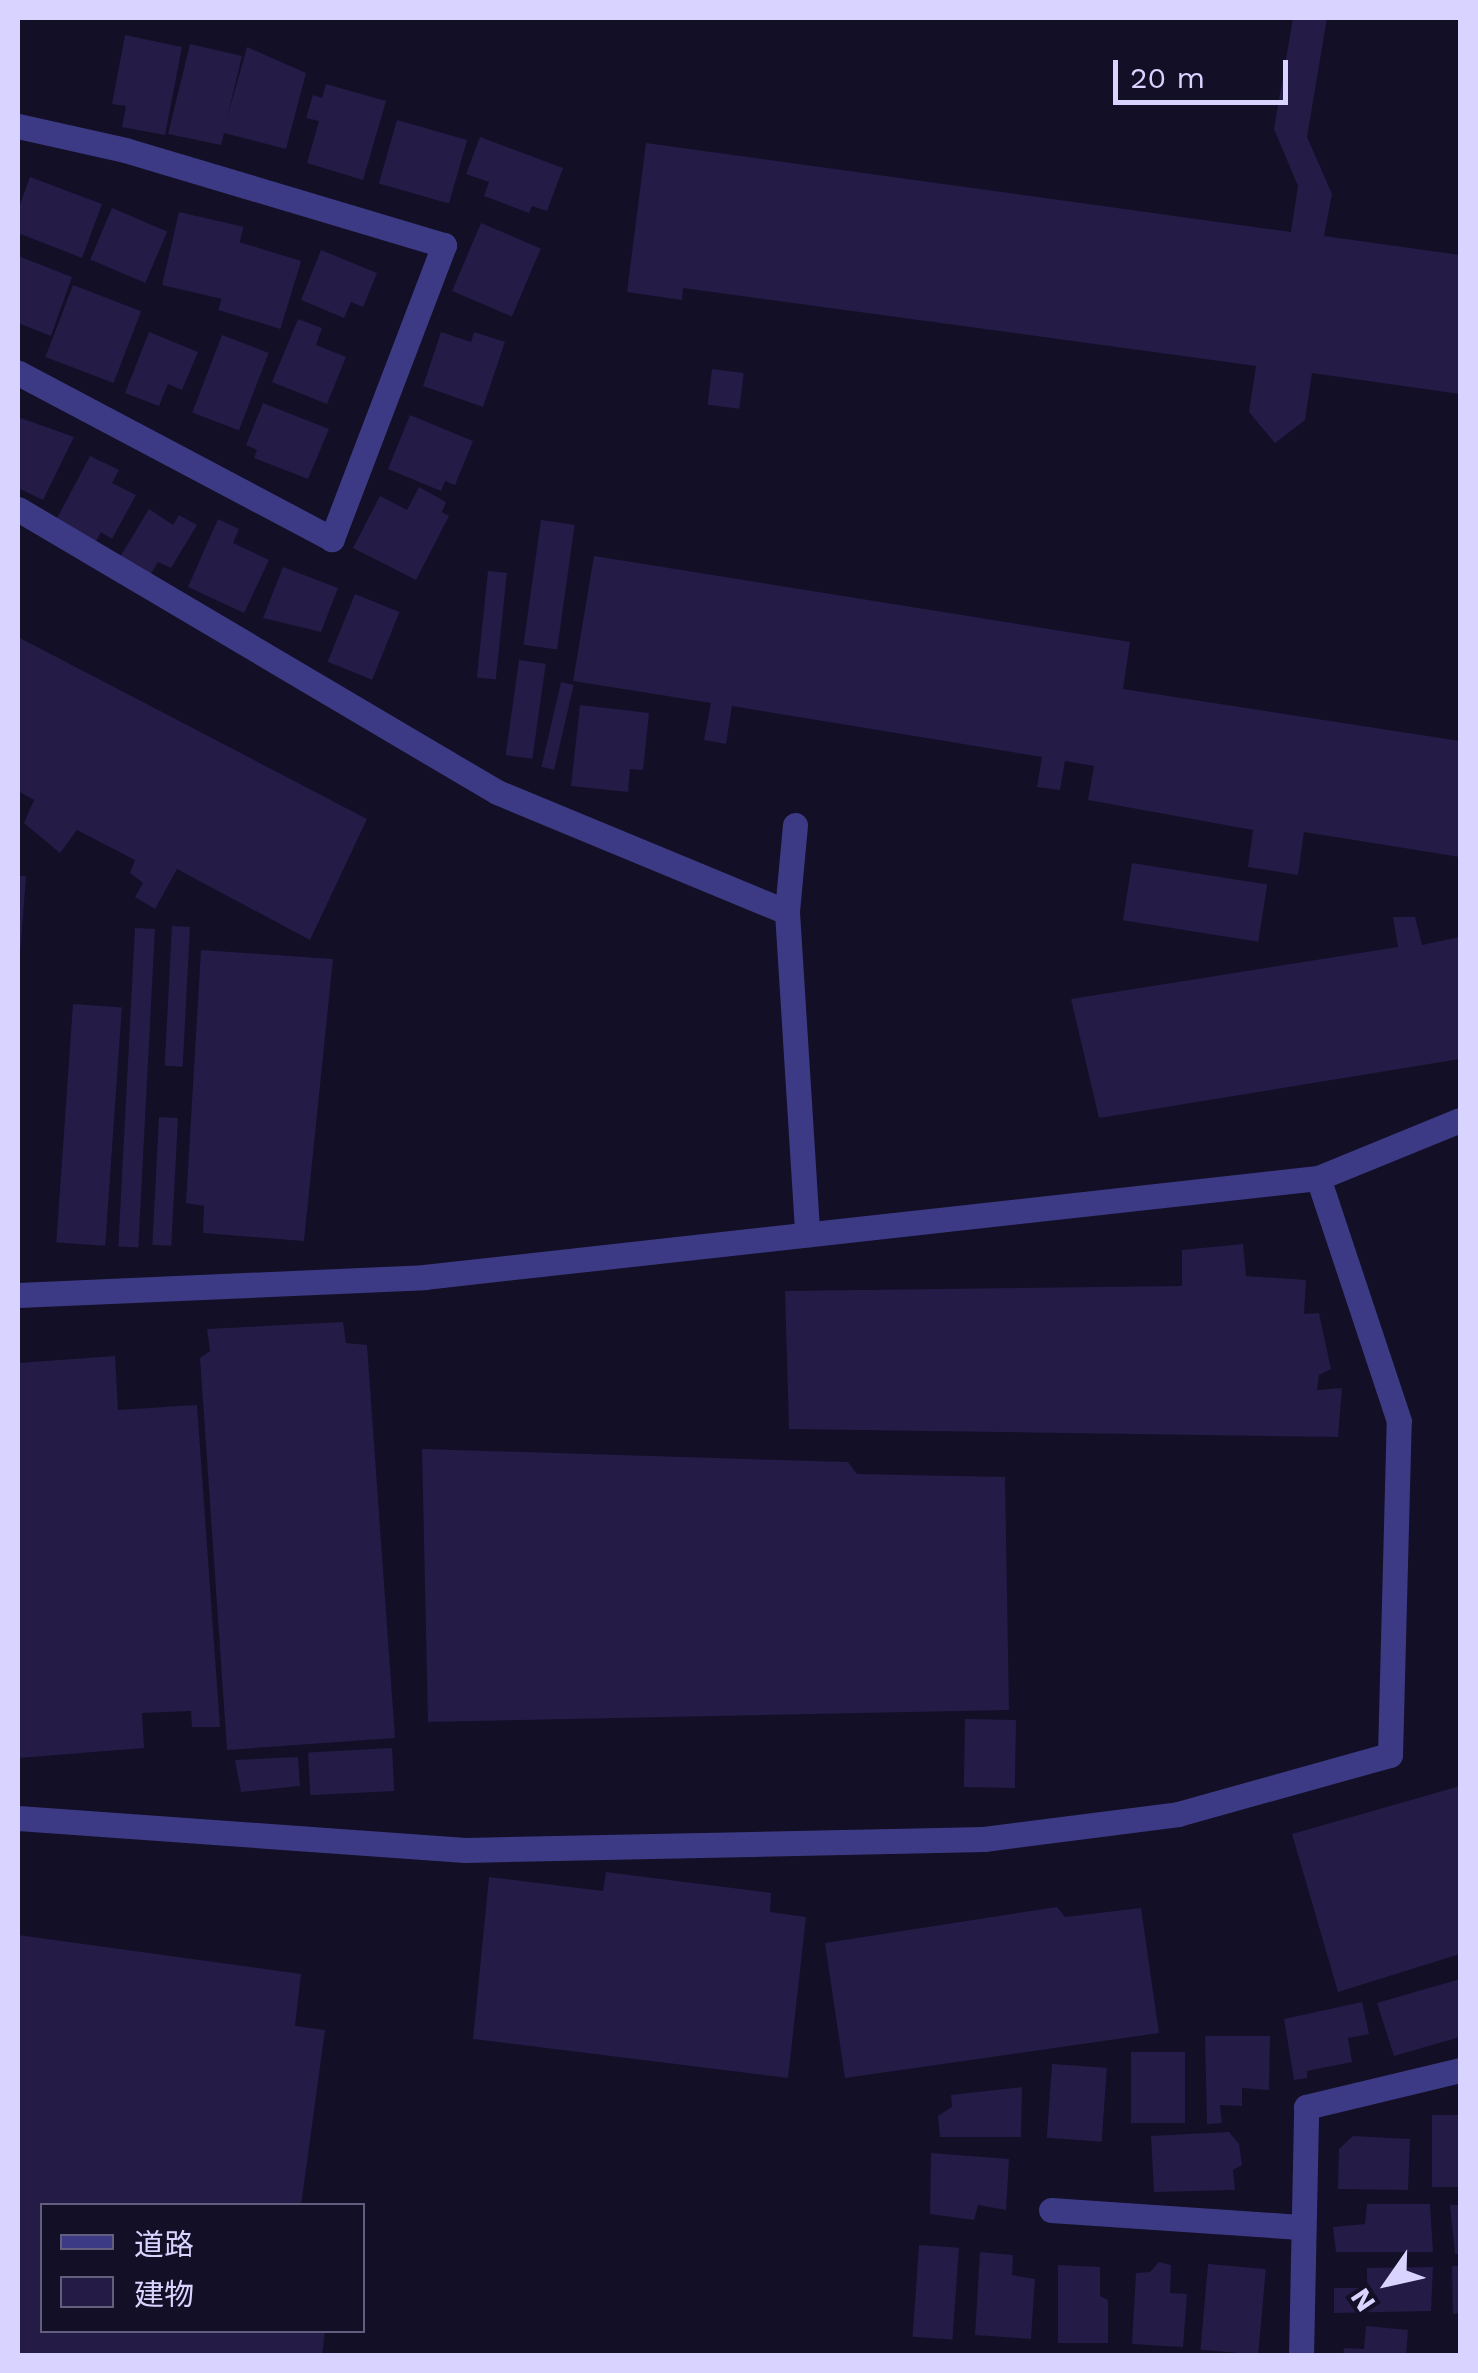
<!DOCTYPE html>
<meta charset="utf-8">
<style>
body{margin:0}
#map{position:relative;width:1478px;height:2373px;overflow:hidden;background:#130f26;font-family:"Work Sans","Noto Sans JP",sans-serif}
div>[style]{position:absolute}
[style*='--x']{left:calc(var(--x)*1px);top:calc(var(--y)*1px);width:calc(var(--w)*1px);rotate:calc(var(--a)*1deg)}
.building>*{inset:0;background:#241b47;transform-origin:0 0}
.minor>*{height:25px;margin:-12.5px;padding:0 12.5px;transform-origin:12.5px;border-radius:12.5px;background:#3d3a85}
span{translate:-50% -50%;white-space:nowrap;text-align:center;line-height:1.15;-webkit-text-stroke:9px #130f26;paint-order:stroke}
.frame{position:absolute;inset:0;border:20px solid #d9d4ff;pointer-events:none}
.legend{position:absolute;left:40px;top:2203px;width:325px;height:130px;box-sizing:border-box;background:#130f26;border:2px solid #625e7d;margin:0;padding:12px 18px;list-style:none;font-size:30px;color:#d9d4ff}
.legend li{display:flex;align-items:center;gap:20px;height:50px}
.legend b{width:50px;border:2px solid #625e7d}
.north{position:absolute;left:1338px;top:2233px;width:100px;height:100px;-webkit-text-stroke:8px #130f26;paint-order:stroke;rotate:236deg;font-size:28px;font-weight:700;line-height:40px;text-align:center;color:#d9d4ff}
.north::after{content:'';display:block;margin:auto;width:35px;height:45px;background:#d9d4ff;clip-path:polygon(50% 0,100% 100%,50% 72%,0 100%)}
.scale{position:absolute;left:1113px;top:60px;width:175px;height:45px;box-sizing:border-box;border:5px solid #d9d4ff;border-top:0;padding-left:12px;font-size:30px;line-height:35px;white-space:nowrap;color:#d9d4ff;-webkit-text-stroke:8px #130f26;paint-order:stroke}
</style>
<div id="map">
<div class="building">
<div style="clip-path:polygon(1293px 18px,1327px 18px,1307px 137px,1332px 194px,1324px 236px,1460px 255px,1460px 394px,1312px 373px,1305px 420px,1275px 443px,1249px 412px,1256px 366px,683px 288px,682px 300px,627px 292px,646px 143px,1291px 232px,1298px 186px,1274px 129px)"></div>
<div style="clip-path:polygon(125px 35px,182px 47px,165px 135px,122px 127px,126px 106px,112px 104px)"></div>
<div style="clip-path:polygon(190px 44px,242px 56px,227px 118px,247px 47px,306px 73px,286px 149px,224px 133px,221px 145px,168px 134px)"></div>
<div style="clip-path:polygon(326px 84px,386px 101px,363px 180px,307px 163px,319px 121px,306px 118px,313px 95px,322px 98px)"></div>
<div style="left:397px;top:120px;width:73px;height:66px;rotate:16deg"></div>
<div style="clip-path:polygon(480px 137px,563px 168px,547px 211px,532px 206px,529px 213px,484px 196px,489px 182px,466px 174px)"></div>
<div style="clip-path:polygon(30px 177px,102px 204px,82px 258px,18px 233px,18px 210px)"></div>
<div style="left:112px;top:208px;width:60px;height:56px;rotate:23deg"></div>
<div style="left:179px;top:212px;width:66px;height:75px;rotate:13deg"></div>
<div style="left:481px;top:223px;width:65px;height:74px;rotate:23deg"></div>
<div style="left:239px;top:242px;width:65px;height:71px;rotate:17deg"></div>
<div style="clip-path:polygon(321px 250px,377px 273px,363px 307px,351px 302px,344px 318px,301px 300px)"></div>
<div style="clip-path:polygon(18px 256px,72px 277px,51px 336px,18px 323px)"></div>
<div style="left:73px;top:285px;width:73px;height:77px;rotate:21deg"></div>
<div style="clip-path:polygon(298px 319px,322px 328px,316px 345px,346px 357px,327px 404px,272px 382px)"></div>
<div style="clip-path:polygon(149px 332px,198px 352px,182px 390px,168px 384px,159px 406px,125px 393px)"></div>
<div style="clip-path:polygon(441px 332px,471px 342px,474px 332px,505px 342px,483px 407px,423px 386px)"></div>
<div style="left:222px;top:335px;width:50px;height:83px;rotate:21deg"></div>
<div style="left:712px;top:369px;width:32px;height:36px;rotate:7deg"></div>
<div style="clip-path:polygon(263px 403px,329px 429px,308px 479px,254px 458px,257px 450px,246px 445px)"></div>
<div style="clip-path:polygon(410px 415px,473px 441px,455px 485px,445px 481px,441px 491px,388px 469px)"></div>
<div style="clip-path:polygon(18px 417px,74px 437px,43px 500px,18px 488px)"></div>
<div style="clip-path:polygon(90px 456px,119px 470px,112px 483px,136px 495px,112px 539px,101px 532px,94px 545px,54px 524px)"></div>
<div style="clip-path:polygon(419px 487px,446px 502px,442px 512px,449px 516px,416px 580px,353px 548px,380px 496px,407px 510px)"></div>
<div style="clip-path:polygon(149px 509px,173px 525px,179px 515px,197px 525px,171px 568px,158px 562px,150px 575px,120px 557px)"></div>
<div style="clip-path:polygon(218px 519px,239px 529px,233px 543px,269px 560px,244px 613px,188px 587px)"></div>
<div style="left:541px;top:520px;width:34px;height:126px;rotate:8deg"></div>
<div style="clip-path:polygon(594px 556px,1130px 642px,1123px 689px,1460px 741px,1460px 857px,1304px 832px,1298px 875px,1248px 867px,1253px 830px,1088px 800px,1094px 766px,1065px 761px,1060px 790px,1037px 787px,1042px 757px,732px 706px,726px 744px,704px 740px,711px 703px,573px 681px)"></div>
<div style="clip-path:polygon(283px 567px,338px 588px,321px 632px,263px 618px)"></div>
<div style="left:488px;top:571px;width:19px;height:107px;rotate:6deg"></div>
<div style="left:355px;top:594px;width:48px;height:73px;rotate:22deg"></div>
<div style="clip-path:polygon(18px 637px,367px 819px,310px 940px,177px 869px,155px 909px,135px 897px,143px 883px,130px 873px,135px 860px,77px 830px,60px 853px,24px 823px,34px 800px,18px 791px)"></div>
<div style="left:519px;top:660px;width:27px;height:96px;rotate:8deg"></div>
<div style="left:561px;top:682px;width:13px;height:87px;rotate:13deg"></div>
<div style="clip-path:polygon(580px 705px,649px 713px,643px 770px,630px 769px,628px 792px,571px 786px)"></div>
<div style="left:1132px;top:863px;width:137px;height:58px;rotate:9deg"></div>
<div style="clip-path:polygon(18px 876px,26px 876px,20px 955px,18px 955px)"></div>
<div style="clip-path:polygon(1393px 917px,1415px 917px,1422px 945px,1460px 937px,1460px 1059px,1099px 1118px,1071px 999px,1398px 947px)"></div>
<div style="left:172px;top:926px;width:18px;height:140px;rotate:3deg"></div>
<div style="left:135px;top:928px;width:20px;height:319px;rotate:3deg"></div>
<div style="clip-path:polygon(201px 950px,333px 959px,304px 1241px,203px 1233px,204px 1206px,186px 1203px)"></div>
<div style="left:73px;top:1004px;width:49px;height:239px;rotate:4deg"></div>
<div style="left:159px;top:1117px;width:19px;height:128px;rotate:3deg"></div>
<div style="clip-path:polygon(1243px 1244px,1246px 1276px,1306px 1280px,1304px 1314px,1319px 1313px,1331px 1369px,1319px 1375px,1317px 1390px,1342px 1388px,1338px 1437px,789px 1429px,785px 1291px,1182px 1286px,1182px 1250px)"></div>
<div style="clip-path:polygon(343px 1322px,346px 1343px,367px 1345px,395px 1738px,227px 1750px,200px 1358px,210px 1351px,207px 1329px)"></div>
<div style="clip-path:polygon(115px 1356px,118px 1410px,197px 1405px,220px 1727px,192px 1727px,191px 1711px,142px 1713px,144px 1748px,18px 1758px,18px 1363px)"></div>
<div style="clip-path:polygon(422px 1449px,848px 1462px,857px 1474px,1005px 1477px,1009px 1710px,428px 1722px)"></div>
<div style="left:965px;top:1719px;width:51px;height:68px;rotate:1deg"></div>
<div style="left:392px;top:1748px;width:43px;height:84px;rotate:87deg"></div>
<div style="clip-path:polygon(298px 1757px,300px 1786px,241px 1792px,235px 1760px)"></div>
<div style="clip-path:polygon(1460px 1786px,1460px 1954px,1338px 1992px,1292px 1834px)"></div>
<div style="clip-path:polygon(606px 1872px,771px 1893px,770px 1912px,806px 1917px,788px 2078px,473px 2039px,489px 1877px,603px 1891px)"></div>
<div style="clip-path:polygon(1057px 1907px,1065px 1917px,1141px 1908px,1159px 2033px,845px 2078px,825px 1943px)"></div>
<div style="clip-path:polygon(18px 1935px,301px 1974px,295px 2026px,325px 2030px,301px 2206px,42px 2206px,42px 2330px,325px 2330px,322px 2356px,18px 2356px)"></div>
<div style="clip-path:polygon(1460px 1979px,1460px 2037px,1394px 2056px,1377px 2003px)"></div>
<div style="clip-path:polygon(1362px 2002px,1369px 2034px,1348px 2038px,1352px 2062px,1307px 2071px,1307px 2078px,1294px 2080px,1284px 2019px)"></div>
<div style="clip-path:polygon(1205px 2036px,1270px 2036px,1269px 2090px,1242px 2088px,1242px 2106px,1220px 2105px,1222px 2123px,1207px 2124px)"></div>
<div style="left:1131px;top:2052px;width:54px;height:71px"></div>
<div style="left:1052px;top:2064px;width:55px;height:74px;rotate:4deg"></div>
<div style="clip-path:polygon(1022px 2087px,1021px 2137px,940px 2137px,938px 2116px,952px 2107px,951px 2095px)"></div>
<div style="left:1432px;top:2115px;width:28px;height:72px"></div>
<div style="clip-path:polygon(1229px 2132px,1239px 2144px,1242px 2165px,1233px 2170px,1235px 2190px,1154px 2192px,1151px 2136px)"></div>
<div style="clip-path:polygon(1353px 2136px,1410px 2139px,1408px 2190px,1338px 2189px,1339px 2149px)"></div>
<div style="clip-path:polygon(931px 2153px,1009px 2159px,1006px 2210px,978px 2205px,974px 2220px,930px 2214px)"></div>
<div style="clip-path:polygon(1367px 2204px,1430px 2204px,1433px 2252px,1336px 2252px,1333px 2227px,1365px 2224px)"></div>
<div style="clip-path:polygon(1450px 2205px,1460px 2205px,1460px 2254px,1455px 2254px)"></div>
<div style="left:919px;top:2245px;width:40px;height:92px;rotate:4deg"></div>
<div style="clip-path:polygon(980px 2252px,1013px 2255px,1012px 2275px,1035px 2279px,1031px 2339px,975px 2335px)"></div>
<div style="clip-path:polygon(1159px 2262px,1171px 2265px,1170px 2293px,1187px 2294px,1183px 2347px,1132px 2344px,1136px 2273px,1150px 2272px)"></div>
<div style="left:1208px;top:2264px;width:58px;height:86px;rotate:5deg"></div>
<div style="clip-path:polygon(1058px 2265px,1100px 2267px,1100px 2296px,1108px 2300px,1108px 2343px,1058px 2343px)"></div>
<div style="clip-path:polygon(1452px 2266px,1460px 2266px,1460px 2313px,1453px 2314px)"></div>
<div style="clip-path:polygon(1433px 2267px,1431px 2311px,1334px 2313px,1334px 2288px,1367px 2288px,1367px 2268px)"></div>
<div style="clip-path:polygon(1366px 2326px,1408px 2330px,1406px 2356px,1343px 2356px,1344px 2348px,1364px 2349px)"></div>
</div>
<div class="minor">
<div style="--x:18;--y:126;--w:110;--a:12.6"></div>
<div style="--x:125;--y:150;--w:333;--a:16.6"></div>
<div style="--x:444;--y:245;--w:315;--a:110.9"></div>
<div style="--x:332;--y:539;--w:355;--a:-152.1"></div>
<div style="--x:18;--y:509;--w:556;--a:30.58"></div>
<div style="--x:497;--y:792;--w:314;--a:22.5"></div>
<div style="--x:795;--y:825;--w:87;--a:95.3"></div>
<div style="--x:787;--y:912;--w:323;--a:86.4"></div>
<div style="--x:18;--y:1295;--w:406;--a:-2.5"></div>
<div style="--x:424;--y:1277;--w:899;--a:-6.32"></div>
<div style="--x:1318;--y:1178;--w:153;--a:-22.2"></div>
<div style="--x:18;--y:1818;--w:448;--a:4.1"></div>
<div style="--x:465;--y:1850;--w:519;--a:-1.21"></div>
<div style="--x:984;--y:1839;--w:196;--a:-7.3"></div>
<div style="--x:1178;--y:1814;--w:220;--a:-15.6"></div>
<div style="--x:1390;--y:1755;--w:334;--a:-88.5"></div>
<div style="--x:1399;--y:1421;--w:256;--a:-108.4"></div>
<div style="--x:1051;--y:2210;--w:250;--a:3.9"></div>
<div style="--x:1301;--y:2356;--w:249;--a:-88.8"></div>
<div style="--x:1306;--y:2107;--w:158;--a:-13.5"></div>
</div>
<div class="frame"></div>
<ul class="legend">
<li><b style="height:12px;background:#3d3a85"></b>道路</li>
<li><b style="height:28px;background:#241b47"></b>建物</li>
</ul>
<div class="north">N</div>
<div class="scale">20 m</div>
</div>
